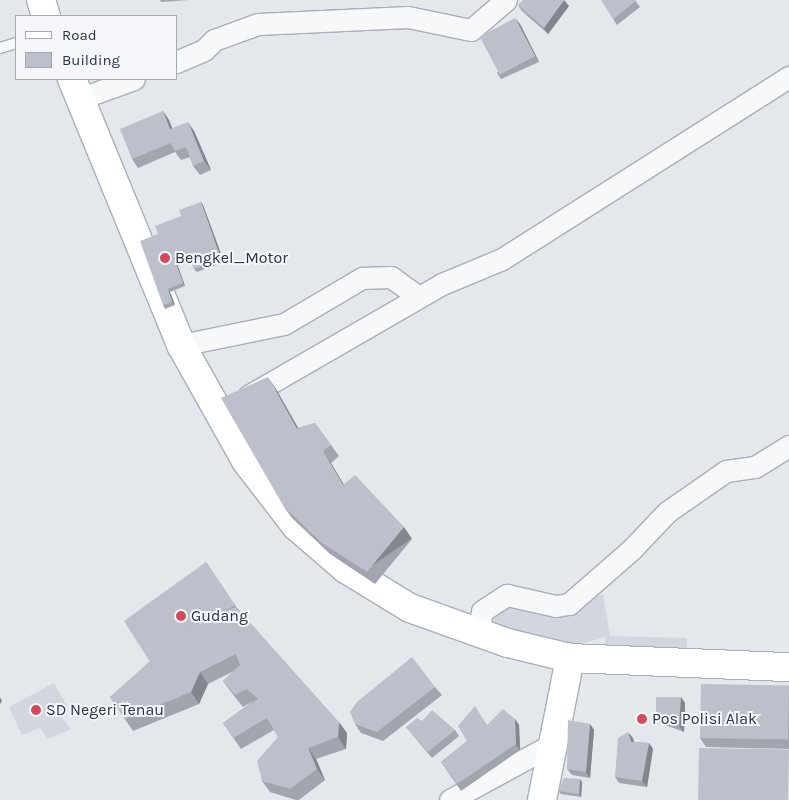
<!DOCTYPE html>
<style>
body{margin:0}
#map{position:relative;width:789px;height:800px;overflow:hidden;background:#e4e7ec;font-family:Karla,sans-serif}
div>[style]{position:absolute}
[style*='--x']{left:calc(var(--x)*1px);top:calc(var(--y)*1px);width:calc(var(--w)*1px);rotate:calc(var(--a)*1deg)}
.built>*{inset:0;background:#d2d6de}
.roads{filter:drop-shadow(1px 0 #a9aeb7) drop-shadow(-1px 0 #a9aeb7) drop-shadow(0 1px #a9aeb7) drop-shadow(0 -1px #a9aeb7)}
.lane>*{height:10px;margin:-5px;padding:0 5px;transform-origin:5px;border-radius:5px;background:#f7f8fa}
.street>*{height:21px;margin:-10.5px;padding:0 10.5px;transform-origin:10.5px;border-radius:10.5px;background:#f7f8fa}
.secondary>*{height:28px;margin:-14px;padding:0 14px;transform-origin:14px;border-radius:14px;background:#fff}
.highway>*{height:28px;margin:-14px;padding:0 14px;transform-origin:14px;border-radius:14px;background:#fff}
.wall>*{inset:0;background:#a1a5ae}
.shaded-wall>*{inset:0;background:#83868d;transform-origin:0 0}
.building>*{inset:0;background:#bbc0ca;transform-origin:0 0}
.dots>*{width:14px;height:14px;translate:-50% -50%;box-sizing:border-box;border:2px solid #f4f6f9;border-radius:50%}
span{translate:-50% -50%;white-space:nowrap;text-align:center;line-height:1.15;-webkit-text-stroke:4px #f4f6f9;paint-order:stroke}
.poi-label{font-size:16px;color:#2b3445}
.left{translate:0 -50%;text-align:left}
.legend{position:absolute;left:15px;top:15px;width:162px;height:65px;box-sizing:border-box;background:#f4f6f9;border:1px solid #a4a8b1;margin:0;padding:6px 9px;list-style:none;font-size:15px;color:#2b3445}
.legend li{display:flex;align-items:center;gap:10px;height:25px}
.legend b{width:25px;border:1px solid #a4a8b1}
</style>
<div id="map">
<div class="built">
<div style="clip-path:polygon(603px 594px,610px 636px,687px 638px,687px 664px,605px 660px,605px 637px,560px 650px,482px 642px,482px 613px,505px 598px,554px 614px)"></div>
<div style="clip-path:polygon(54px 683px,68px 707px,58px 713px,71px 729px,48px 739px,40px 728px,22px 735px,9px 707px)"></div>
</div>
<div class="roads">
<div class="lane">
<div style="--x:0;--y:48;--w:17;--a:-17"></div>
</div>
<div class="street">
<div style="--x:176;--y:62;--w:30;--a:-23"></div>
<div style="--x:204;--y:50;--w:14;--a:-45"></div>
<div style="--x:214;--y:40;--w:47;--a:-20"></div>
<div style="--x:258;--y:24;--w:150;--a:-2.7"></div>
<div style="--x:408;--y:17;--w:64;--a:11.7"></div>
<div style="--x:471;--y:30;--w:46;--a:-40.6"></div>
<div style="--x:81;--y:98;--w:56;--a:-19.7"></div>
<div style="--x:181;--y:345;--w:105;--a:-11.5"></div>
<div style="--x:284;--y:324;--w:91;--a:-30.5"></div>
<div style="--x:362;--y:278;--w:29;--a:-2"></div>
<div style="--x:391;--y:277;--w:34;--a:36"></div>
<div style="--x:248;--y:396;--w:224;--a:-30"></div>
<div style="--x:442;--y:284;--w:65;--a:-22.6"></div>
<div style="--x:502;--y:259;--w:340;--a:-32.4"></div>
<div style="--x:478;--y:632;--w:21;--a:-79"></div>
<div style="--x:482;--y:611;--w:30;--a:-33"></div>
<div style="--x:507;--y:595;--w:50;--a:12.7"></div>
<div style="--x:556;--y:606;--w:13;--a:-9"></div>
<div style="--x:569;--y:604;--w:84;--a:-41.1"></div>
<div style="--x:632;--y:549;--w:51;--a:-46.6"></div>
<div style="--x:667;--y:512;--w:72;--a:-34.8"></div>
<div style="--x:726;--y:471;--w:29;--a:-8"></div>
<div style="--x:755;--y:467;--w:40;--a:-32"></div>
<div style="--x:450;--y:800;--w:115;--a:-28.6"></div>
</div>
<div class="secondary">
<div style="--x:41;--y:0;--w:17;--a:73"></div>
<div style="--x:72;--y:79;--w:287;--a:67.7"></div>
<div style="--x:181;--y:345;--w:133;--a:60.7"></div>
<div style="--x:246;--y:461;--w:82;--a:52.4"></div>
<div style="--x:296;--y:526;--w:66;--a:40.7"></div>
<div style="--x:346;--y:569;--w:75;--a:31.4"></div>
<div style="--x:410;--y:608;--w:104;--a:19.7"></div>
<div style="--x:508;--y:643;--w:64;--a:13.6"></div>
</div>
<div class="highway">
<div style="--x:542;--y:800;--w:145;--a:-78.8"></div>
<div style="--x:570;--y:658;--w:219;--a:2.4"></div>
</div>
</div>
<div class="wall">
<div style="clip-path:polygon(160px 0,189px 0,161px 2px)"></div>
<div style="clip-path:polygon(635px 0,640px 7px,617px 25px,613px 19px)"></div>
<div style="clip-path:polygon(518px 5px,569px 6px,548px 34px,522px 11px)"></div>
<div style="clip-path:polygon(520px 24px,539px 62px,501px 79px,497px 73px)"></div>
<div style="clip-path:polygon(163px 111px,169px 120px,172px 128px,194px 131px,211px 170px,200px 175px,193px 166px,190px 157px,181px 160px,175px 152px,138px 168px,132px 159px)"></div>
<div style="clip-path:polygon(201px 202px,203px 205px,224px 262px,197px 272px,194px 269px,190px 256px,176px 261px,185px 286px,170px 292px,175px 305px,165px 309px,163px 305px,158px 234px)"></div>
<div style="clip-path:polygon(276px 389px,298px 428px,315px 423px,339px 456px,331px 463px,344px 485px,412px 539px,375px 584px,330px 554px,292px 518px,284px 507px)"></div>
<div style="clip-path:polygon(206px 562px,237px 608px,347px 733px,346px 749px,316px 759px,325px 780px,299px 800px,296px 800px,270px 792px,262px 781px,278px 737px,274px 730px,241px 749px,223px 723px,255px 700px,243px 707px,231px 692px,223px 681px,234px 671px,208px 684px,199px 704px,133px 731px,110px 697px,150px 662px)"></div>
<div style="clip-path:polygon(789px 686px,789px 749px,706px 747px,700px 738px)"></div>
<div style="clip-path:polygon(435px 687px,442px 695px,383px 741px,361px 733px,355px 724px)"></div>
<div style="clip-path:polygon(681px 697px,685px 703px,684px 732px,660px 723px,656px 717px)"></div>
<div style="clip-path:polygon(515px 719px,519px 725px,520px 750px,461px 791px,441px 762px,487px 725px)"></div>
<div style="clip-path:polygon(422px 721px,455px 730px,459px 736px,432px 758px,406px 727px)"></div>
<div style="clip-path:polygon(590px 724px,594px 730px,590px 778px,572px 775px,567px 769px)"></div>
<div style="clip-path:polygon(633px 738px,634px 742px,649px 743px,653px 749px,647px 787px,619px 783px,615px 777px)"></div>
<div style="clip-path:polygon(582px 782px,581px 797px,561px 794px,558px 791px)"></div>
</div>
<div class="shaded-wall">
<div style="clip-path:polygon(564px 0,569px 6px,548px 34px,544px 28px)"></div>
<div style="clip-path:polygon(515px 18px,520px 24px,539px 62px,535px 56px)"></div>
<div style="clip-path:polygon(163px 111px,169px 120px,176px 138px,170px 129px)"></div>
<div style="clip-path:polygon(188px 122px,194px 131px,211px 170px,204px 161px)"></div>
<div style="clip-path:polygon(201px 202px,203px 205px,224px 262px,221px 259px)"></div>
<div style="clip-path:polygon(174px 258px,176px 261px,185px 286px,183px 283px)"></div>
<div style="clip-path:polygon(168px 289px,170px 292px,175px 305px,172px 302px)"></div>
<div style="clip-path:polygon(268px 377px,276px 389px,305px 440px,297px 429px)"></div>
<div style="clip-path:polygon(323px 451px,331px 463px,351px 497px,343px 485px)"></div>
<div style="left:404px;top:527px;width:14px;height:58px;rotate:56deg"></div>
<div style="clip-path:polygon(200px 672px,208px 684px,199px 704px,191px 692px)"></div>
<div style="clip-path:polygon(0 697px,2px 701px,0 704px)"></div>
<div style="clip-path:polygon(681px 697px,685px 703px,684px 732px,679px 726px)"></div>
<div style="clip-path:polygon(515px 719px,519px 725px,520px 750px,516px 744px)"></div>
<div style="clip-path:polygon(339px 722px,347px 733px,346px 749px,338px 737px)"></div>
<div style="clip-path:polygon(590px 724px,594px 730px,590px 778px,586px 772px)"></div>
<div style="clip-path:polygon(628px 732px,633px 738px,635px 748px,631px 742px)"></div>
<div style="clip-path:polygon(649px 743px,653px 749px,647px 787px,642px 781px)"></div>
<div style="clip-path:polygon(308px 748px,316px 759px,325px 780px,317px 769px)"></div>
<div style="clip-path:polygon(580px 779px,582px 782px,581px 797px,579px 794px)"></div>
</div>
<div class="building">
<div style="clip-path:polygon(523px 0,564px 0,544px 28px,518px 5px)"></div>
<div style="clip-path:polygon(601px 0,635px 0,636px 1px,613px 19px)"></div>
<div style="left:515px;top:18px;width:43px;height:40px;rotate:62deg"></div>
<div style="clip-path:polygon(163px 111px,170px 129px,188px 122px,204px 161px,193px 166px,186px 147px,175px 151px,171px 143px,132px 159px,120px 129px)"></div>
<div style="clip-path:polygon(201px 202px,221px 259px,194px 269px,189px 252px,174px 258px,183px 283px,168px 289px,172px 302px,163px 305px,140px 241px,158px 234px,155px 226px,181px 216px,179px 210px)"></div>
<div style="clip-path:polygon(268px 377px,297px 429px,315px 423px,331px 445px,323px 451px,343px 485px,355px 475px,404px 527px,367px 572px,322px 543px,284px 507px,221px 398px)"></div>
<div style="clip-path:polygon(206px 562px,235px 605px,230px 608px,197px 619px,150px 662px,124px 621px)"></div>
<div style="clip-path:polygon(236px 607px,339px 722px,338px 737px,308px 748px,317px 769px,290px 789px,262px 781px,257px 761px,278px 737px,267px 718px,233px 738px,223px 723px,258px 699px,247px 689px,235px 695px,223px 681px,240px 665px,236px 654px,200px 672px,191px 692px,125px 719px,110px 697px,197px 619px)"></div>
<div style="clip-path:polygon(412px 657px,435px 687px,377px 732px,355px 724px,350px 712px,357px 702px)"></div>
<div style="left:701px;top:684px;width:88px;height:54px;rotate:1deg"></div>
<div style="clip-path:polygon(656px 697px,681px 697px,679px 726px,656px 717px)"></div>
<div style="clip-path:polygon(475px 706px,487px 725px,503px 709px,515px 719px,516px 744px,457px 784px,441px 762px,467px 741px,458px 726px)"></div>
<div style="clip-path:polygon(432px 710px,455px 730px,428px 752px,406px 727px,417px 718px,422px 721px)"></div>
<div style="clip-path:polygon(568px 720px,590px 724px,586px 772px,567px 769px)"></div>
<div style="clip-path:polygon(628px 732px,631px 742px,649px 743px,642px 781px,615px 777px,618px 738px)"></div>
<div style="left:699px;top:748px;width:90px;height:52px;rotate:1deg"></div>
<div style="clip-path:polygon(564px 778px,580px 779px,579px 794px,558px 791px)"></div>
</div>
<div class="dots">
<div style="left:165px;top:258px;background:#d1495b"></div>
<div style="left:181px;top:616px;background:#d1495b"></div>
<div style="left:36px;top:710px;background:#d1495b"></div>
<div style="left:642px;top:719px;background:#d1495b"></div>
</div>
<div class="poi-label">
<span class="left" style="left:175px;top:258px">Bengkel_Motor</span>
<span class="left" style="left:191px;top:616px">Gudang</span>
<span class="left" style="left:46px;top:710px">SD Negeri Tenau</span>
<span class="left" style="left:652px;top:719px">Pos Polisi Alak</span>
</div>
<ul class="legend">
<li><b style="height:6px;background:#fff"></b>Road</li>
<li><b style="height:14px;background:#bbc0ca"></b>Building</li>
</ul>
</div>
